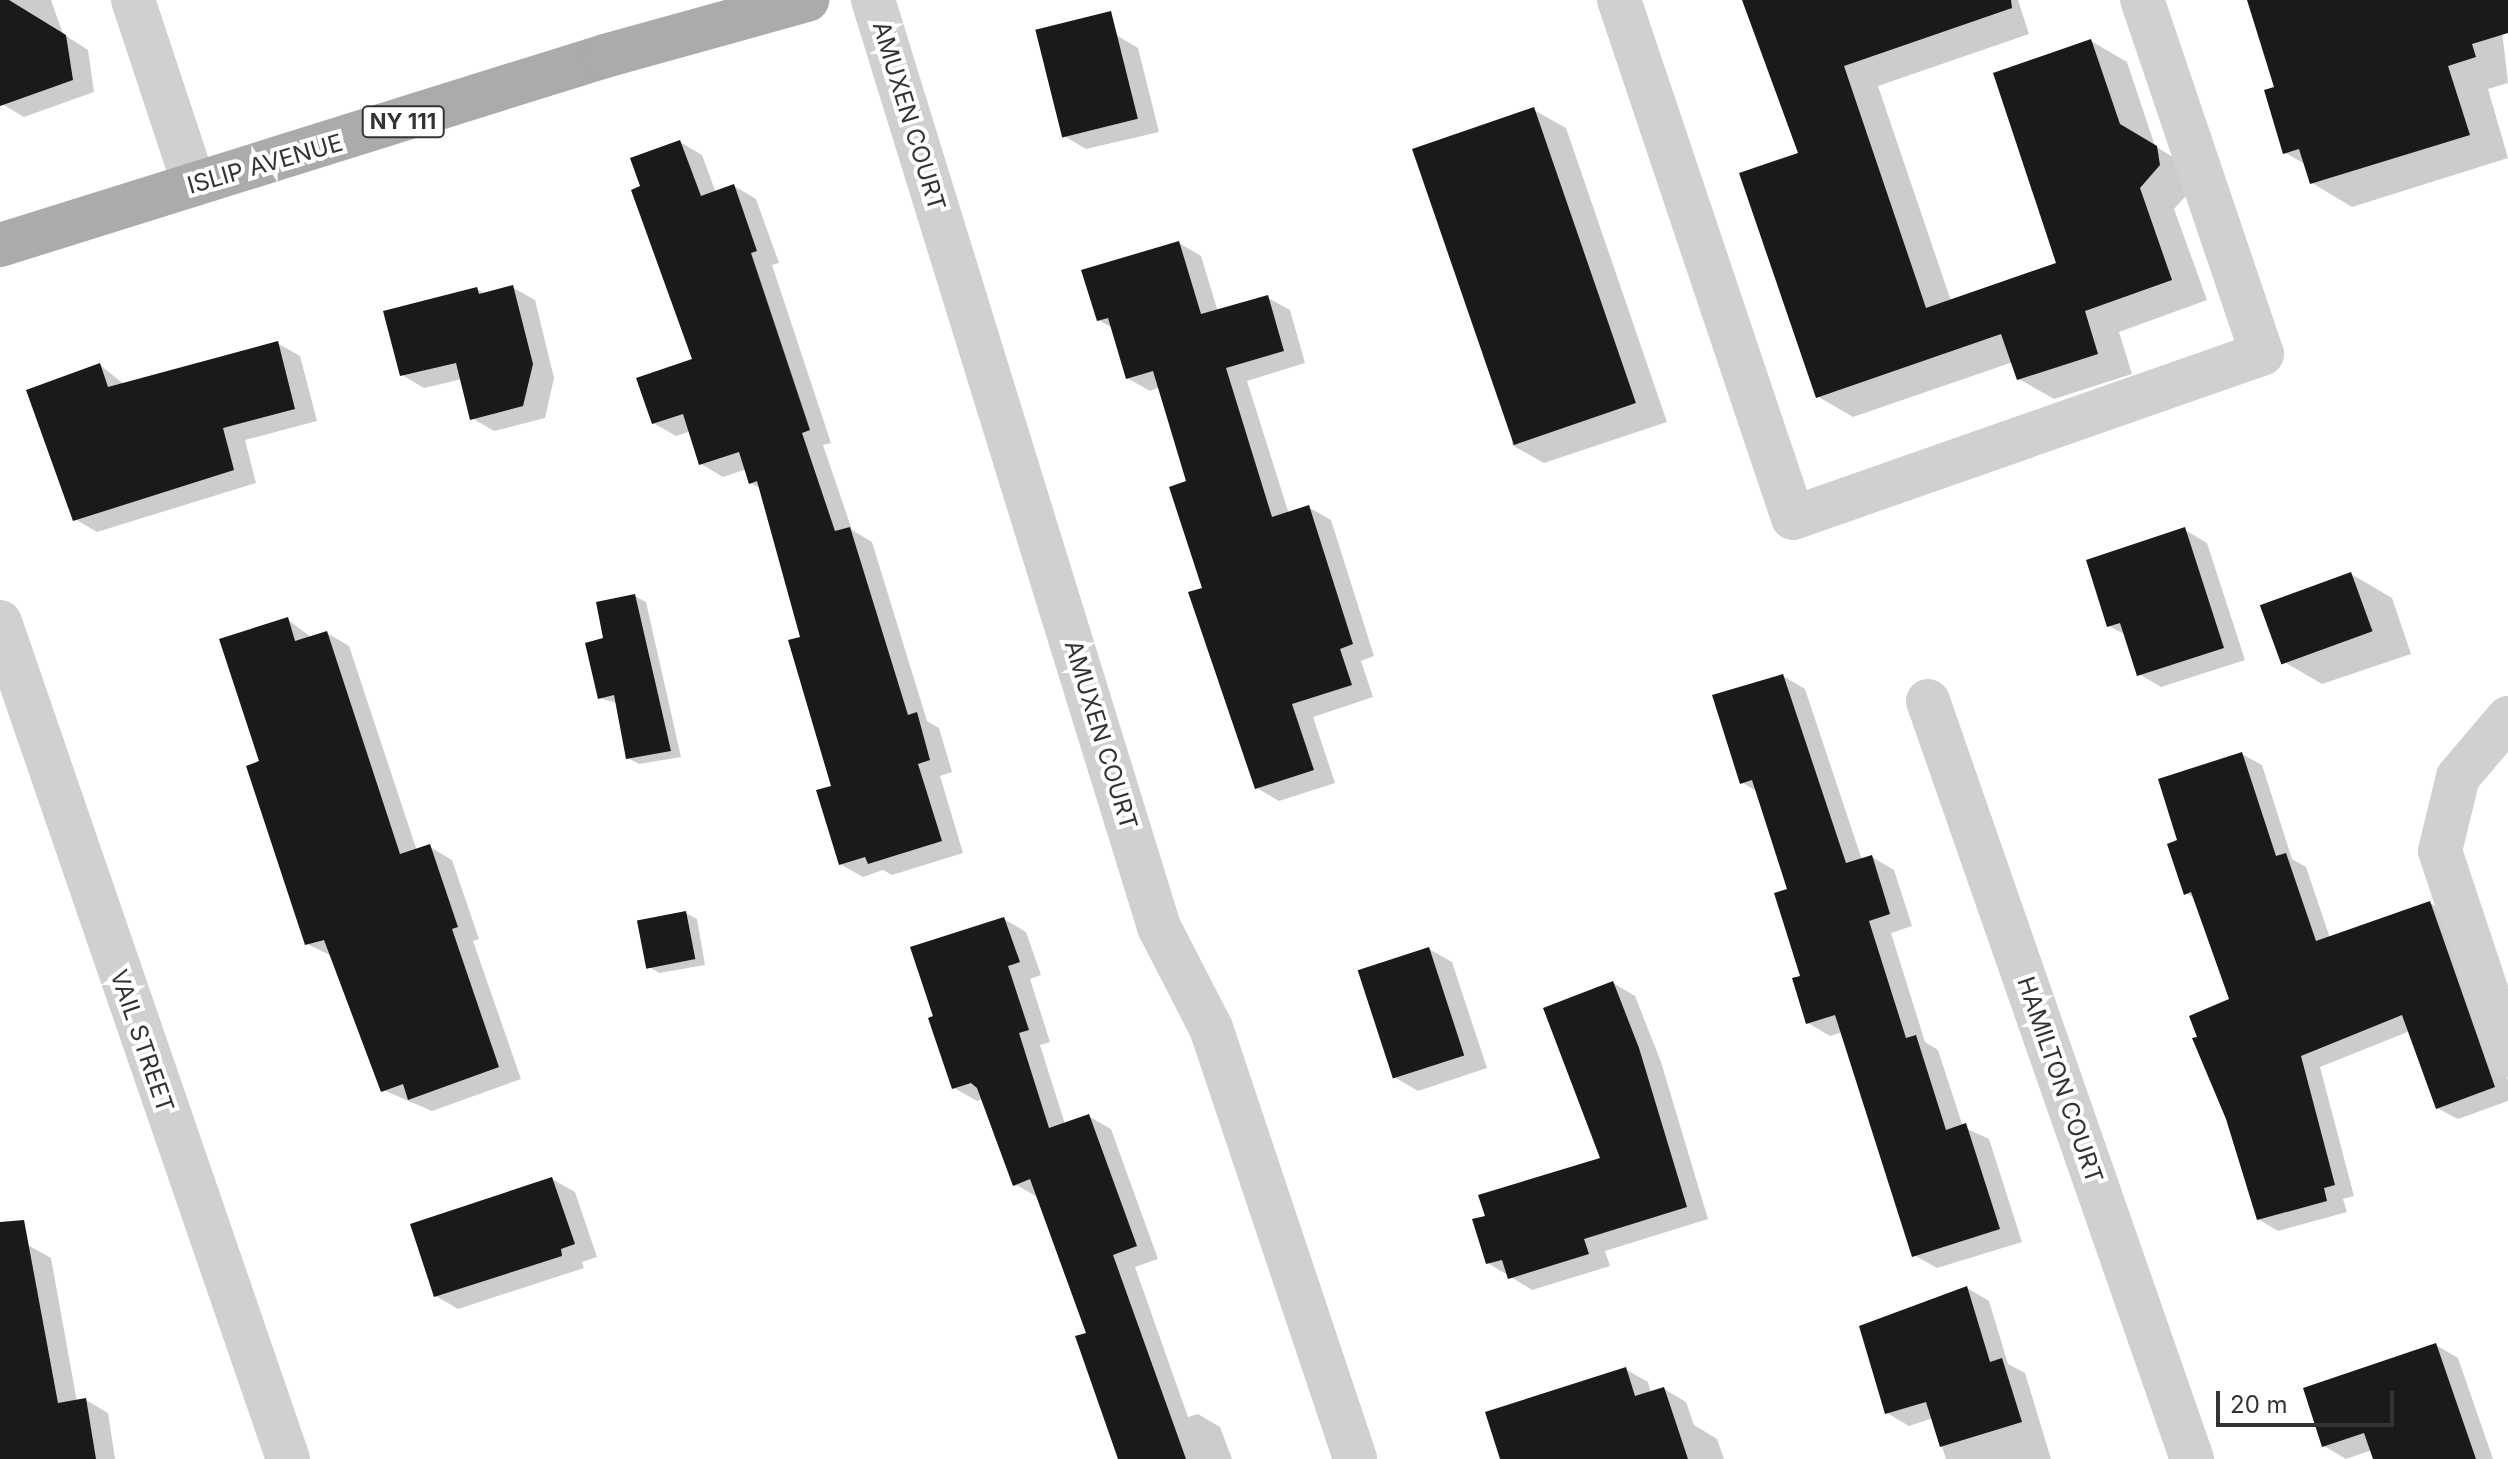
<!DOCTYPE html>
<style>
body{margin:0}
#map{position:relative;width:2508px;height:1459px;overflow:hidden;background:#fff;font-family:Inter,sans-serif}
div>[style]{position:absolute}
[style*='--x']{left:calc(var(--x)*1px);top:calc(var(--y)*1px);width:calc(var(--w)*1px);rotate:calc(var(--a)*1deg)}
.shadow>*{inset:0;background:#0003}
.building>*{inset:0;background:#1a1a1a;transform-origin:0 0}
.minor>*{height:44px;margin:-22px;padding:0 22px;transform-origin:22px;border-radius:22px;background:#d0d0d0}
.major>*{height:44px;margin:-22px;padding:0 22px;transform-origin:22px;border-radius:22px;background:#ababab}
span{translate:-50% -50%;white-space:nowrap;text-align:center;line-height:1.15;-webkit-text-stroke:8px #fff;paint-order:stroke}
.shield-label span{padding:2px 6px;background:#fff;border:2px solid;border-radius:6px;-webkit-text-stroke-width:0}
.shield-label{font-size:22px;color:#333;font-weight:700}
.street-label{font-size:24px;color:#333}
.scale{position:absolute;left:2216px;top:1391px;width:178px;height:36px;box-sizing:border-box;border:4px solid #333;border-top:0;padding-left:10px;font-size:24px;line-height:28px;white-space:nowrap;color:#333;-webkit-text-stroke:6px #fff;paint-order:stroke}
</style>
<div id="map">
<div class="shadow">
<div style="clip-path:polygon(0 0,51px 0,63px 34px,88px 50px,94px 92px,24px 117px,2px 104px)"></div>
<div style="clip-path:polygon(1744px 0,2018px 0,2029px 34px,1878px 86px,1951px 301px,2059px 264px,2091px 41px,2127px 62px,2155px 146px,2192px 169px,2195px 186px,2174px 209px,2207px 300px,2119px 332px,2132px 374px,2054px 399px,2019px 379px,2013px 362px,1853px 417px,1817px 396px,1800px 154px)"></div>
<div style="clip-path:polygon(2249px 0,2458px 0,2502px 31px,2508px 83px,2488px 89px,2508px 158px,2352px 207px,2312px 183px,2305px 164px,2284px 152px,2277px 89px)"></div>
<div style="clip-path:polygon(1116px 35px,1138px 48px,1159px 132px,1086px 149px,1064px 136px)"></div>
<div style="clip-path:polygon(1534px 110px,1566px 128px,1667px 422px,1544px 463px,1512px 445px)"></div>
<div style="clip-path:polygon(680px 142px,702px 155px,716px 193px,734px 186px,756px 199px,779px 263px,772px 265px,831px 443px,823px 445px,852px 530px,872px 542px,927px 721px,939px 728px,952px 772px,940px 776px,963px 853px,892px 875px,883px 870px,863px 877px,840px 864px,833px 787px,802px 639px,761px 489px,751px 483px,747px 469px,723px 477px,701px 464px,691px 431px,676px 436px,653px 423px,694px 361px,642px 187px)"></div>
<div style="clip-path:polygon(1179px 243px,1201px 256px,1218px 312px,1268px 298px,1290px 310px,1305px 363px,1247px 381px,1289px 514px,1308px 507px,1331px 520px,1374px 656px,1361px 661px,1373px 697px,1313px 717px,1335px 783px,1279px 801px,1257px 788px,1189px 483px,1160px 387px,1150px 391px,1127px 378px,1113px 328px,1098px 320px)"></div>
<div style="clip-path:polygon(512px 287px,535px 300px,554px 378px,545px 418px,494px 431px,472px 418px,462px 379px,424px 388px,402px 375px,477px 289px,485px 294px)"></div>
<div style="clip-path:polygon(277px 343px,300px 356px,317px 421px,245px 440px,256px 483px,97px 532px,75px 519px,100px 365px,125px 385px)"></div>
<div style="clip-path:polygon(2185px 530px,2207px 543px,2245px 660px,2161px 687px,2139px 674px,2126px 635px,2109px 626px)"></div>
<div style="clip-path:polygon(2351px 574px,2392px 598px,2411px 654px,2322px 684px,2281px 660px)"></div>
<div style="clip-path:polygon(635px 596px,646px 602px,681px 757px,639px 764px,628px 758px,617px 703px,599px 698px,605px 640px)"></div>
<div style="clip-path:polygon(287px 619px,312px 638px,327px 633px,349px 646px,417px 851px,430px 847px,452px 860px,479px 939px,473px 941px,521px 1079px,432px 1111px,383px 1090px,332px 956px,307px 944px,262px 763px)"></div>
<div style="clip-path:polygon(1783px 676px,1805px 689px,1862px 860px,1872px 857px,1894px 870px,1912px 926px,1891px 933px,1925px 1042px,1938px 1050px,1963px 1127px,1989px 1139px,2022px 1242px,1937px 1268px,1914px 1255px,1843px 1032px,1830px 1036px,1808px 1023px,1789px 891px,1758px 792px,1741px 782px)"></div>
<div style="clip-path:polygon(2242px 754px,2262px 765px,2292px 859px,2306px 867px,2330px 938px,2430px 903px,2450px 915px,2508px 1080px,2508px 1101px,2458px 1119px,2437px 1108px,2410px 1031px,2320px 1067px,2354px 1196px,2343px 1199px,2347px 1212px,2278px 1231px,2258px 1219px,2232px 1001px,2196px 899px,2186px 893px,2180px 842px)"></div>
<div style="clip-path:polygon(686px 913px,697px 919px,705px 965px,659px 973px,648px 966px)"></div>
<div style="clip-path:polygon(1004px 919px,1026px 932px,1041px 975px,1030px 979px,1050px 1042px,1040px 1045px,1065px 1124px,1088px 1116px,1111px 1129px,1158px 1259px,1135px 1267px,1188px 1417px,1198px 1414px,1220px 1427px,1232px 1459px,1120px 1459px,1089px 1334px,1037px 1197px,1015px 1184px,983px 1099px,977px 1101px,954px 1088px,912px 948px)"></div>
<div style="clip-path:polygon(1429px 949px,1452px 962px,1487px 1068px,1418px 1091px,1396px 1078px)"></div>
<div style="clip-path:polygon(1613px 983px,1635px 996px,1661px 1062px,1708px 1219px,1605px 1251px,1610px 1266px,1532px 1290px,1488px 1263px,1488px 1217px,1603px 1159px)"></div>
<div style="clip-path:polygon(552px 1179px,575px 1192px,597px 1257px,582px 1262px,584px 1268px,458px 1309px,436px 1296px)"></div>
<div style="clip-path:polygon(28px 1245px,51px 1258px,77px 1402px,86px 1400px,108px 1413px,115px 1459px,0 1459px,0 1250px)"></div>
<div style="clip-path:polygon(1967px 1288px,1989px 1301px,2008px 1364px,2025px 1373px,2051px 1459px,1946px 1459px,1933px 1418px,1909px 1426px,1887px 1413px)"></div>
<div style="clip-path:polygon(2436px 1345px,2458px 1358px,2493px 1459px,2375px 1459px,2372px 1450px,2346px 1459px,2324px 1446px)"></div>
<div style="clip-path:polygon(1625px 1369px,1648px 1382px,1651px 1393px,1664px 1389px,1686px 1402px,1694px 1425px,1717px 1439px,1724px 1459px,1502px 1459px)"></div>
</div>
<div class="building">
<div style="clip-path:polygon(0 0,9px 0,66px 35px,73px 80px,0 106px)"></div>
<div style="clip-path:polygon(1742px 0,2011px 0,2012px 8px,1844px 66px,1926px 308px,2056px 263px,1993px 73px,2091px 39px,2120px 124px,2157px 146px,2160px 165px,2140px 188px,2172px 280px,2085px 311px,2098px 354px,2017px 380px,2001px 334px,1816px 398px,1739px 173px,1798px 153px)"></div>
<div style="clip-path:polygon(2247px 0,2508px 0,2508px 33px,2472px 44px,2476px 57px,2448px 66px,2470px 135px,2310px 184px,2299px 149px,2283px 154px,2264px 90px,2274px 87px)"></div>
<div style="left:1111px;top:11px;width:111px;height:78px;rotate:76deg"></div>
<div style="left:1534px;top:107px;width:313px;height:129px;rotate:71deg"></div>
<div style="clip-path:polygon(680px 140px,701px 196px,734px 184px,757px 251px,751px 253px,810px 430px,802px 433px,835px 531px,850px 527px,908px 715px,917px 712px,930px 760px,918px 764px,942px 841px,868px 864px,865px 857px,839px 865px,816px 790px,831px 786px,788px 640px,800px 637px,757px 481px,749px 484px,739px 452px,699px 465px,683px 414px,652px 424px,636px 378px,692px 359px,631px 190px,640px 186px,630px 158px)"></div>
<div style="clip-path:polygon(1179px 241px,1201px 314px,1268px 295px,1284px 351px,1226px 368px,1272px 517px,1309px 505px,1353px 644px,1340px 649px,1352px 685px,1292px 704px,1314px 770px,1255px 789px,1188px 592px,1202px 588px,1169px 487px,1186px 481px,1153px 371px,1126px 379px,1108px 318px,1097px 321px,1081px 270px)"></div>
<div style="clip-path:polygon(513px 285px,533px 364px,523px 406px,470px 420px,456px 363px,400px 376px,383px 311px,477px 287px,479px 294px)"></div>
<div style="clip-path:polygon(278px 341px,295px 409px,223px 428px,234px 470px,73px 521px,26px 390px,100px 363px,108px 387px)"></div>
<div style="clip-path:polygon(2185px 527px,2224px 648px,2137px 676px,2120px 623px,2107px 627px,2086px 560px)"></div>
<div style="left:2351px;top:572px;width:63px;height:97px;rotate:70deg"></div>
<div style="clip-path:polygon(635px 594px,671px 751px,626px 759px,614px 695px,598px 699px,585px 643px,603px 638px,596px 602px)"></div>
<div style="clip-path:polygon(288px 617px,295px 641px,327px 631px,400px 854px,430px 844px,458px 927px,452px 929px,499px 1067px,408px 1100px,403px 1084px,381px 1092px,324px 940px,305px 945px,246px 766px,259px 761px,219px 639px)"></div>
<div style="clip-path:polygon(1783px 674px,1846px 863px,1872px 855px,1890px 914px,1869px 921px,1906px 1038px,1916px 1035px,1946px 1130px,1966px 1123px,2000px 1229px,1912px 1257px,1835px 1015px,1806px 1024px,1792px 978px,1800px 976px,1774px 893px,1787px 889px,1752px 780px,1740px 784px,1712px 695px)"></div>
<div style="clip-path:polygon(2242px 752px,2276px 856px,2286px 853px,2316px 941px,2430px 901px,2495px 1087px,2436px 1109px,2402px 1015px,2301px 1056px,2335px 1185px,2324px 1188px,2327px 1201px,2257px 1220px,2226px 1119px,2192px 1038px,2197px 1037px,2189px 1016px,2229px 999px,2191px 892px,2184px 895px,2167px 844px,2177px 840px,2158px 779px)"></div>
<div style="left:686px;top:911px;width:49px;height:50px;rotate:79deg"></div>
<div style="clip-path:polygon(1004px 917px,1020px 962px,1008px 966px,1029px 1030px,1019px 1033px,1049px 1128px,1089px 1114px,1137px 1246px,1113px 1255px,1186px 1459px,1118px 1459px,1075px 1336px,1086px 1333px,1030px 1179px,1013px 1186px,977px 1088px,971px 1083px,952px 1089px,928px 1018px,933px 1016px,910px 947px)"></div>
<div style="left:1429px;top:947px;width:114px;height:75px;rotate:72deg"></div>
<div style="clip-path:polygon(1613px 981px,1639px 1048px,1687px 1207px,1584px 1239px,1589px 1254px,1508px 1279px,1502px 1260px,1486px 1264px,1472px 1219px,1485px 1216px,1478px 1195px,1600px 1158px,1543px 1008px)"></div>
<div style="clip-path:polygon(552px 1177px,575px 1244px,561px 1249px,562px 1256px,434px 1297px,410px 1224px)"></div>
<div style="clip-path:polygon(24px 1220px,58px 1403px,86px 1398px,96px 1459px,0 1459px,0 1222px)"></div>
<div style="clip-path:polygon(1967px 1286px,1990px 1362px,2002px 1358px,2022px 1422px,1940px 1447px,1926px 1402px,1885px 1414px,1859px 1326px)"></div>
<div style="clip-path:polygon(2436px 1343px,2476px 1459px,2373px 1459px,2364px 1433px,2322px 1447px,2303px 1388px)"></div>
<div style="clip-path:polygon(1626px 1367px,1635px 1396px,1664px 1387px,1688px 1459px,1500px 1459px,1485px 1412px)"></div>
</div>
<div class="minor">
<div style="--x:133;--y:0;--w:194;--a:71.7"></div>
<div style="--x:873;--y:0;--w:970;--a:72.85"></div>
<div style="--x:1159;--y:927;--w:114;--a:62.8"></div>
<div style="--x:1211;--y:1028;--w:454;--a:71.5"></div>
<div style="--x:1619;--y:0;--w:546;--a:71.43"></div>
<div style="--x:1793;--y:518;--w:497;--a:-19.3"></div>
<div style="--x:2262;--y:354;--w:374;--a:-108.7"></div>
<div style="--x:0;--y:622;--w:885;--a:71.01"></div>
<div style="--x:1928;--y:701;--w:803;--a:70.8"></div>
<div style="--x:2508;--y:718;--w:77;--a:130.3"></div>
<div style="--x:2458;--y:777;--w:76;--a:103.7"></div>
<div style="--x:2440;--y:851;--w:215;--a:71.6"></div>
</div>
<div class="major">
<div style="--x:0;--y:245;--w:634;--a:-17.35"></div>
<div style="--x:605;--y:56;--w:210;--a:-15.5"></div>
</div>
<div class="shield-label">
<span style="left:403px;top:122px">NY 111</span>
</div>
<div class="street-label">
<span style="left:909px;top:116px;rotate:73deg">AMUXEN COURT</span>
<span style="left:265px;top:164px;rotate:-16deg">ISLIP AVENUE</span>
<span style="left:1101px;top:735px;rotate:73deg">AMUXEN COURT</span>
<span style="left:142px;top:1041px;rotate:71deg">VAIL STREET</span>
<span style="left:2060px;top:1080px;rotate:71deg">HAMILTON COURT</span>
</div>
<div class="scale">20 m</div>
</div>
